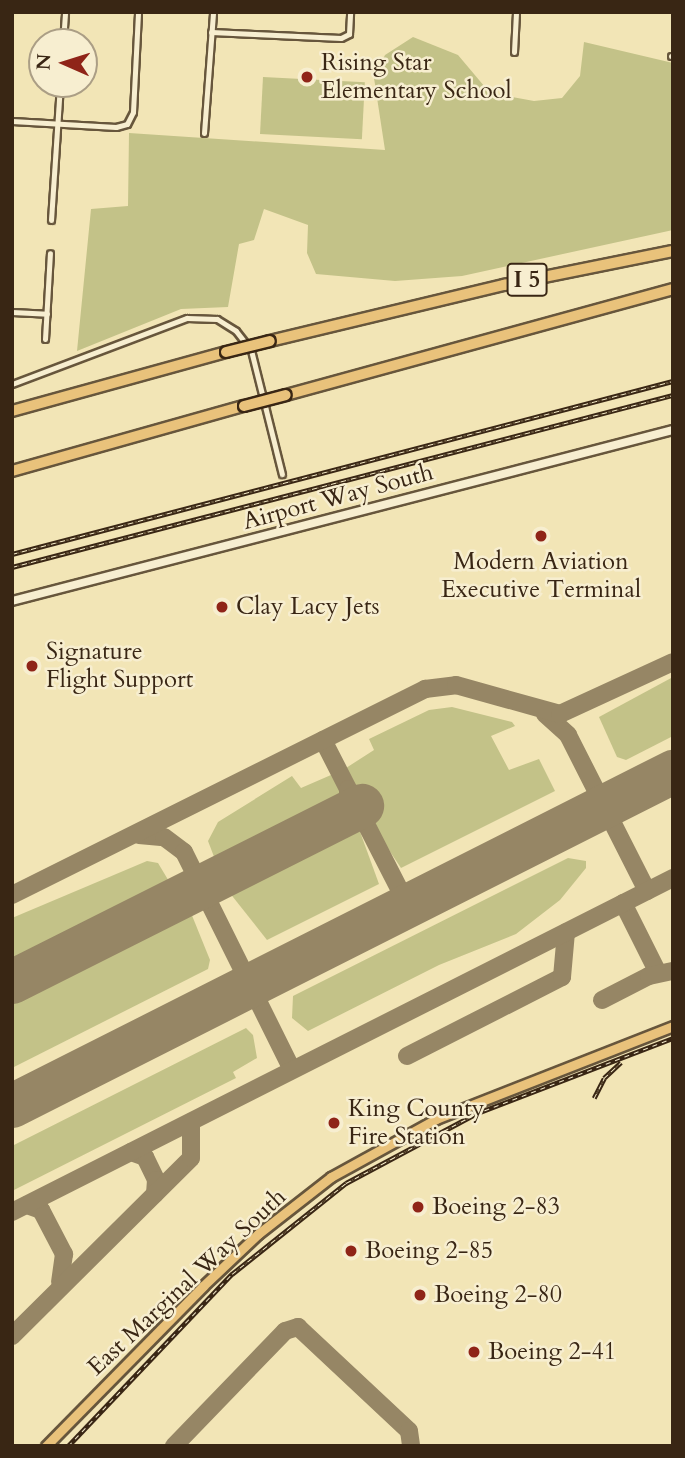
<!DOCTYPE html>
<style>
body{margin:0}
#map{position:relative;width:685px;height:1458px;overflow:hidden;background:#f2e5b6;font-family:Cardo,serif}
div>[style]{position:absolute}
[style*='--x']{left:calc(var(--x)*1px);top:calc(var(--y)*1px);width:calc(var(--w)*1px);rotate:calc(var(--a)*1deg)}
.green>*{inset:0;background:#c3c288;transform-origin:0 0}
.taxiway>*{height:18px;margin:-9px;padding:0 9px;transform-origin:9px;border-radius:9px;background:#968665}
.runway>*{height:44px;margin:-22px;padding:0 22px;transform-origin:22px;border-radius:22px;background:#968665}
.roads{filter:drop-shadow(2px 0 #67563c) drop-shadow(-2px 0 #67563c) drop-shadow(0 2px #67563c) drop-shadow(0 -2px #67563c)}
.minor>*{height:5px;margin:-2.5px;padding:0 2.5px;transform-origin:2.5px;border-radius:2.5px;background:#f7eed0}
.secondary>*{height:8px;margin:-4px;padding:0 4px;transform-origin:4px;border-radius:4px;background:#f7eed0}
.primary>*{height:9px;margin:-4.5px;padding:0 4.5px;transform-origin:4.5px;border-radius:4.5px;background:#e9c27b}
.motorway>*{height:10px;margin:-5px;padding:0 5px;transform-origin:5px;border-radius:5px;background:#e9c27b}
.rail>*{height:4.5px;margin-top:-2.25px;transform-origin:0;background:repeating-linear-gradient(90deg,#f7eed0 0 5px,#392614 0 10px);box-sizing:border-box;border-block:2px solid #392614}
.bridges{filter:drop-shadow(2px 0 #392614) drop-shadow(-2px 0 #392614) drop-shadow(0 2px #392614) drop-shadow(0 -2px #392614)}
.motorway-bridge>*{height:10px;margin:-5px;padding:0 5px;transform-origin:5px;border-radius:5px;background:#e9c27b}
.dots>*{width:19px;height:19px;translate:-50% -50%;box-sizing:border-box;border:4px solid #f7eed0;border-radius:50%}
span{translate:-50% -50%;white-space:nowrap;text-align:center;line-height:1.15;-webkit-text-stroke:5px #f7eed0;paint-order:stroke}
.shield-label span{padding:2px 5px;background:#f7eed0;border:2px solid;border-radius:5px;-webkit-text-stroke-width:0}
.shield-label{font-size:23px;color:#392614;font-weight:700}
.poi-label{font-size:24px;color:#392614}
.left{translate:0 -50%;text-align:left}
.street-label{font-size:24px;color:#392614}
.frame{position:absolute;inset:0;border:14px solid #392614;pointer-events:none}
.north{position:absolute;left:28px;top:28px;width:70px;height:70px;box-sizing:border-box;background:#f7eed0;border:2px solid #ab9e85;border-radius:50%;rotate:273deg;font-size:19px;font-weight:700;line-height:28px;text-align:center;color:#392614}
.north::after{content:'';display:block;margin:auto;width:24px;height:32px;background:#8f2418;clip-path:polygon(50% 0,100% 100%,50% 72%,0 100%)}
</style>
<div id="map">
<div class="green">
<div style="clip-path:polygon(413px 37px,458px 55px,490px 93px,534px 101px,562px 98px,580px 76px,584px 42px,673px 63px,673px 230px,462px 276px,395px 281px,316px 274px,307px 253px,308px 225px,264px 209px,254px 240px,239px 244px,228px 307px,181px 309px,77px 351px,91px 209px,128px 206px,129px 133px,385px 150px,374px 78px,385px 55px)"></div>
<div style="left:263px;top:77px;width:102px;height:57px;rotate:3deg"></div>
<div style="clip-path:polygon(673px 677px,673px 736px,626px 760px,617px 757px,599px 717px)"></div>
<div style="clip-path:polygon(452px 707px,512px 722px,515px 726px,491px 736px,509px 770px,539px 759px,555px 791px,401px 868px,371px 823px,376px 820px,346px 768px,374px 750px,369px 739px,429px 710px)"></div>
<div style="clip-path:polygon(331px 775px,343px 796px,337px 801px,216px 862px,208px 841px,218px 822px,292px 776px,301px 788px)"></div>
<div style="clip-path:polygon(359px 829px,379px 884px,267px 940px,229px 892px)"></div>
<div style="clip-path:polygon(568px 858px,586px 861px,586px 868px,560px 900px,516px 934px,439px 965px,308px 1031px,292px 1018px,293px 996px)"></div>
<div style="clip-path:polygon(147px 861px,158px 863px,170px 883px,12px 960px,12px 918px)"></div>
<div style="clip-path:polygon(191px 913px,210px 960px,208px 969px,12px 1068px,12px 1003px)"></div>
<div style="clip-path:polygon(246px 1028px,253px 1035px,257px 1058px,233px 1072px,236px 1078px,12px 1191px,12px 1146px)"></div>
</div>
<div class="taxiway">
<div style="--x:545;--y:714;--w:31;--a:42"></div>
<div style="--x:568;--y:735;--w:175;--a:63.1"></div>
<div style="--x:323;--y:740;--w:186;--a:62.9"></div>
<div style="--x:336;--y:819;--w:19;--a:-51"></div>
<div style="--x:348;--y:804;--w:15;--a:-90"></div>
<div style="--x:139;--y:835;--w:25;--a:5"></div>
<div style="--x:164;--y:837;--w:25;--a:37"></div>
<div style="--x:184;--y:852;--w:243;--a:63.6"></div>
<div style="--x:12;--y:895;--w:462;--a:-26.5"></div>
<div style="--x:425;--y:689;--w:31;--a:-7"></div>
<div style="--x:456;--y:685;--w:108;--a:15.6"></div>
<div style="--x:560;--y:714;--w:124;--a:-24.7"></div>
<div style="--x:623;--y:903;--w:78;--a:63.4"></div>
<div style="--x:602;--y:1000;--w:53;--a:-27.1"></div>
<div style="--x:649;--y:976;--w:25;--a:-12"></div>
<div style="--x:407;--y:1056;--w:174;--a:-27"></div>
<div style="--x:562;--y:977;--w:45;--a:-84.9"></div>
<div style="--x:131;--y:1152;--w:15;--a:20"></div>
<div style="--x:145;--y:1157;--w:25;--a:64"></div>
<div style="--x:156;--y:1180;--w:14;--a:94"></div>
<div style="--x:27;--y:1205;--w:15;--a:20"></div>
<div style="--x:41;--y:1210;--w:50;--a:62.4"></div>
<div style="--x:64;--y:1254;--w:28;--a:98"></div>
<div style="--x:12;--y:1212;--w:741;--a:-26.81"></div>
<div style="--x:12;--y:1336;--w:252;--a:-44.8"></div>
<div style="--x:191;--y:1158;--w:36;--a:-90"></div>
<div style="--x:174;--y:1446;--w:160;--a:-46"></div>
<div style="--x:285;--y:1331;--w:14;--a:-17"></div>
<div style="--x:298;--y:1327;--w:152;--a:43.1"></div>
<div style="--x:409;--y:1431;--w:15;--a:82"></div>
</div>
<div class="runway">
<div style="--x:12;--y:982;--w:392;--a:-26.7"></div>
<div style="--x:12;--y:1106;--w:741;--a:-26.81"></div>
</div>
<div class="roads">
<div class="minor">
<div style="--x:211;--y:32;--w:130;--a:2.6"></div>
<div style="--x:341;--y:38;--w:9;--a:-27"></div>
<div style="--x:349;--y:34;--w:22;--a:-87"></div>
<div style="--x:63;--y:42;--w:30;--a:-86"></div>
<div style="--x:514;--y:52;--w:40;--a:-87.1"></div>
<div style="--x:671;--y:56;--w:2;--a:0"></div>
<div style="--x:12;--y:121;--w:104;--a:3.3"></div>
<div style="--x:116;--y:127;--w:11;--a:-15"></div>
<div style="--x:127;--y:124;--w:13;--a:-63"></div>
<div style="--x:133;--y:112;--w:100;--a:-87.1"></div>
<div style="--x:204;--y:133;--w:121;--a:-85.7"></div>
<div style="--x:51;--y:220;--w:136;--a:-86.2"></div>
<div style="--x:12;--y:312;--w:35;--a:3"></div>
<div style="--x:45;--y:339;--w:86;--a:-86.7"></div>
<div style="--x:12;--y:384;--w:187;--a:-20.7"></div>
<div style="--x:187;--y:318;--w:30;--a:2"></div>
<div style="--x:217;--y:319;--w:22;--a:32"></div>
<div style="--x:236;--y:331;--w:24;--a:52"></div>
<div style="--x:251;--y:350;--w:128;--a:76"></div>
</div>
<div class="secondary">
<div style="--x:12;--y:601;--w:683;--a:-14.5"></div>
</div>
<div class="primary">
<div style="--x:46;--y:1446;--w:224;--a:-45.5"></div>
<div style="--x:203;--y:1286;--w:76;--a:-43.4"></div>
<div style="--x:258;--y:1234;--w:93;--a:-38"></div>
<div style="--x:331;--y:1177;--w:120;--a:-28.9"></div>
<div style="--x:436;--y:1119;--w:255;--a:-21.4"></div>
</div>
<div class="motorway">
<div style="--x:270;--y:341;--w:241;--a:-13.5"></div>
<div style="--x:504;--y:285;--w:172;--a:-11.4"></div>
<div style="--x:286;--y:395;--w:401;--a:-15.3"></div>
<div style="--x:12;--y:411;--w:222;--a:-15.4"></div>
<div style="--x:12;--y:471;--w:241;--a:-15.7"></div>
</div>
</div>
<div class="rail">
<div style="--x:12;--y:554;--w:683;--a:-14.67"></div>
<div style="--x:12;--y:567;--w:683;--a:-14.59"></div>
<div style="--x:594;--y:1098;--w:22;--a:-63"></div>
<div style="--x:604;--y:1078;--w:23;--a:-43"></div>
<div style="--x:68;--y:1446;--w:238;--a:-46.4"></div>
<div style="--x:232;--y:1274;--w:146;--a:-38.6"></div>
<div style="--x:346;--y:1183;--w:146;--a:-28.1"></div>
<div style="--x:475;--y:1114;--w:212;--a:-21"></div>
</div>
<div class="bridges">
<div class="motorway-bridge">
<div style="--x:226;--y:352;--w:45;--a:-14"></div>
<div style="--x:244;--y:406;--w:43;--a:-14.7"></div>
</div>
</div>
<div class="dots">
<div style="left:307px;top:77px;background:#8f2418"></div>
<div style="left:541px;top:536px;background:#8f2418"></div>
<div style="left:222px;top:607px;background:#8f2418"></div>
<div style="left:32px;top:666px;background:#8f2418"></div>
<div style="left:334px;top:1123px;background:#8f2418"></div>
<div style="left:418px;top:1207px;background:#8f2418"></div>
<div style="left:351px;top:1251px;background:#8f2418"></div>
<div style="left:420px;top:1295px;background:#8f2418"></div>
<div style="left:474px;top:1352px;background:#8f2418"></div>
</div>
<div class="shield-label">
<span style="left:527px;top:280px">I 5</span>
</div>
<div class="poi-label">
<span class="left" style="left:321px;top:77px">Rising Star<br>Elementary School</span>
<span style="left:541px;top:576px">Modern Aviation<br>Executive Terminal</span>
<span class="left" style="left:236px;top:607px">Clay Lacy Jets</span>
<span class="left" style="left:46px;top:666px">Signature<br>Flight Support</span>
<span class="left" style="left:348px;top:1123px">King County<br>Fire Station</span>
<span class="left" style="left:432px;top:1207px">Boeing 2-83</span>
<span class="left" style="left:365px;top:1251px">Boeing 2-85</span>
<span class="left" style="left:434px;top:1295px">Boeing 2-80</span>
<span class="left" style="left:488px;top:1352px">Boeing 2-41</span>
</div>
<div class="street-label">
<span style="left:338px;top:497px;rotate:-15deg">Airport Way South</span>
<span style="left:187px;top:1282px;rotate:-43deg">East Marginal Way South</span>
</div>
<div class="frame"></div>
<div class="north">N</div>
</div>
